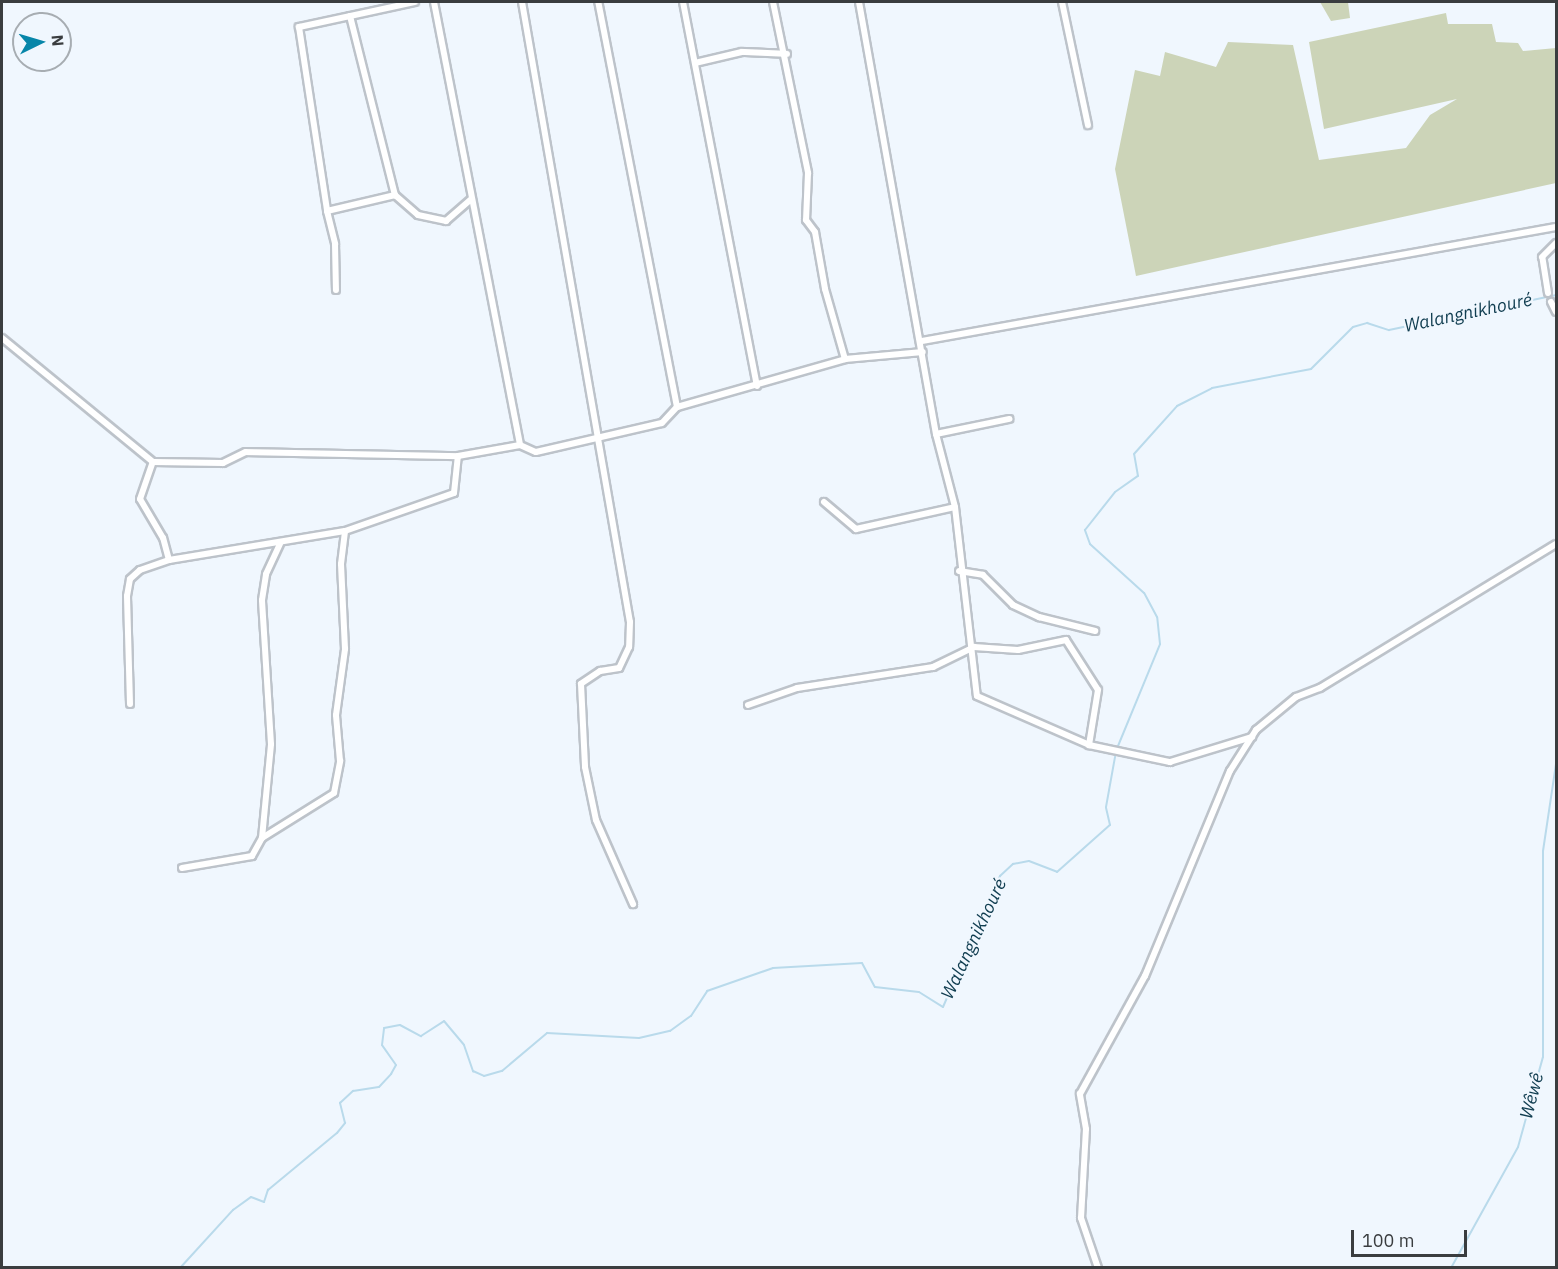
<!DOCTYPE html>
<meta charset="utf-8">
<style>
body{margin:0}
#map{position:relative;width:1558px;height:1269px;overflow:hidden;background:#f0f7fe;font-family:"IBM Plex Sans",sans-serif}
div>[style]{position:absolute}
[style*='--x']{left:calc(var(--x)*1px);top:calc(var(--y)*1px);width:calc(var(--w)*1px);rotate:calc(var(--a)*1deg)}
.green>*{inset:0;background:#ccd4b8}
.stream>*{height:2px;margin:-1px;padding:0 1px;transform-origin:1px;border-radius:1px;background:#b9daeb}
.roads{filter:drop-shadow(2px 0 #bdc3ca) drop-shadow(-2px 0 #bdc3ca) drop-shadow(0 2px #bdc3ca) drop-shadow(0 -2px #bdc3ca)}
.street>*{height:6px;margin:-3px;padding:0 3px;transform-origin:3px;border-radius:3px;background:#fff}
span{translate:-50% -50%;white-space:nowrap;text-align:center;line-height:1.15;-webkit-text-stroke:4.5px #f0f7fe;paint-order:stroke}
.water-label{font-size:18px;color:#103d50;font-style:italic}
.frame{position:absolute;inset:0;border:3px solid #3a3d3f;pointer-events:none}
.north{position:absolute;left:12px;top:12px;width:60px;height:60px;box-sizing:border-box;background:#f0f7fe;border:2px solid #a7adb2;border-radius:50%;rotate:85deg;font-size:16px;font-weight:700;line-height:24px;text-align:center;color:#3a3d3f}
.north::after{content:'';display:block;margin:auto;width:21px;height:27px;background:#0786a9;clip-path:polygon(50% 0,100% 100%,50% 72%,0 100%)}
.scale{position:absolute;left:1351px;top:1230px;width:116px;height:27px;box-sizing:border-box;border:3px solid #3a3d3f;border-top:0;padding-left:8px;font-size:18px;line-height:21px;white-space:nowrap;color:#3a3d3f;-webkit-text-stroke:4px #f0f7fe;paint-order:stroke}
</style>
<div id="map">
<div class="green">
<div style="clip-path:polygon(1320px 2px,1348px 2px,1350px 18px,1331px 21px)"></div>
<div style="clip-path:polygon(1446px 13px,1448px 24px,1492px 24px,1496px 42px,1518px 43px,1523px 51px,1556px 48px,1556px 183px,1136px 276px,1115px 169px,1135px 70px,1160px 76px,1165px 52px,1216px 67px,1228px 42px,1293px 45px,1319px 160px,1406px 148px,1430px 115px,1457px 99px,1324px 129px,1309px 42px)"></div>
</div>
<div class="stream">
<div style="--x:1118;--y:746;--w:110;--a:-67.6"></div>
<div style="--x:1160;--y:644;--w:27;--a:-96"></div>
<div style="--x:1157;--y:617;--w:27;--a:-118"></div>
<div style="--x:1144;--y:593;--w:73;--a:-137.8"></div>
<div style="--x:1090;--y:544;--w:15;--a:-110"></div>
<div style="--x:1085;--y:530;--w:48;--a:-51.7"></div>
<div style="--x:1115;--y:492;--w:28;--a:-35"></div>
<div style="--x:1138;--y:476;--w:22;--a:-100"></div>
<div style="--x:1134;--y:454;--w:64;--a:-48.1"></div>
<div style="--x:1177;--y:406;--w:39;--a:-27"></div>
<div style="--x:1212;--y:388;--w:101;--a:-10.9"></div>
<div style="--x:1311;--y:369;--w:59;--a:-45"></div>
<div style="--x:1353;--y:327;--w:15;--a:-16"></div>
<div style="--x:1367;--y:323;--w:23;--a:18"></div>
<div style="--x:1389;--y:330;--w:171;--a:-11.8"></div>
<div style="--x:180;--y:1268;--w:79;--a:-47.6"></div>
<div style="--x:233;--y:1210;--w:22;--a:-36"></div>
<div style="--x:251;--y:1197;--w:14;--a:21"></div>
<div style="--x:264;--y:1202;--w:13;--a:-72"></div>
<div style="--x:268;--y:1190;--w:89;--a:-39.6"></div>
<div style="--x:337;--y:1133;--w:13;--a:-51"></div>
<div style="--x:345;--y:1123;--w:21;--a:-104"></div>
<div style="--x:340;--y:1103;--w:18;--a:-43"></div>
<div style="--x:353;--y:1091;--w:26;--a:-9"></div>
<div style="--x:379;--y:1087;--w:18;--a:-47"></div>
<div style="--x:391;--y:1074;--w:10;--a:-61"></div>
<div style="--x:396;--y:1065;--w:24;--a:-125"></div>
<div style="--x:382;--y:1045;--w:17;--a:-83"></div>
<div style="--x:384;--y:1028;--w:16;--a:-11"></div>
<div style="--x:400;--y:1025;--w:24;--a:28"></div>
<div style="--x:421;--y:1036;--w:27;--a:-33"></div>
<div style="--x:444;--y:1021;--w:31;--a:50"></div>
<div style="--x:464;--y:1045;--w:28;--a:71"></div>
<div style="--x:473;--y:1071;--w:12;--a:24"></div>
<div style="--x:484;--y:1076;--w:19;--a:-16"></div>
<div style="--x:502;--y:1071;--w:59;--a:-40.2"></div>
<div style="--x:547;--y:1033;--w:92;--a:3.1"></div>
<div style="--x:639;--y:1038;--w:32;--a:-13"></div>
<div style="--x:670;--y:1031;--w:26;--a:-36"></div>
<div style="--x:691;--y:1016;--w:30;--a:-57"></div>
<div style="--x:707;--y:991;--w:70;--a:-19.2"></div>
<div style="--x:773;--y:968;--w:89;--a:-3.2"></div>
<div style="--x:862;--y:963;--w:27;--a:62"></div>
<div style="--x:875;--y:987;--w:44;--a:6.5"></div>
<div style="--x:919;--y:992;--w:28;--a:32"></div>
<div style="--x:943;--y:1007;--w:143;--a:-66.5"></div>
<div style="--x:1000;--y:876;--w:18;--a:-43"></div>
<div style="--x:1013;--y:864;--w:16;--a:-11"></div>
<div style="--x:1029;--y:861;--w:30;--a:21"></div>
<div style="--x:1057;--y:872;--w:71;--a:-41.6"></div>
<div style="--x:1110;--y:825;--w:18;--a:-103"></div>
<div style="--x:1106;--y:807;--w:51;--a:-79.8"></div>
<div style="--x:1451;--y:1268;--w:138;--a:-61"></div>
<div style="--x:1518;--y:1147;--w:93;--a:-74.5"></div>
<div style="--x:1543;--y:1057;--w:206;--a:-90"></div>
<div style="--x:1543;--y:851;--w:88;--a:-81.5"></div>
</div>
<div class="roads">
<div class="street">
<div style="--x:415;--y:2;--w:119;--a:167.8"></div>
<div style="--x:299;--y:27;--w:186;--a:81.3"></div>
<div style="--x:327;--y:211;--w:70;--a:-13.2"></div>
<div style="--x:395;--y:195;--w:30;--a:41"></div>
<div style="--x:418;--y:215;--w:29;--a:12"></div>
<div style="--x:446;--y:221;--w:32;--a:-41"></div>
<div style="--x:434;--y:2;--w:451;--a:79"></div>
<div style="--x:522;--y:2;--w:629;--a:80.12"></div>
<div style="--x:630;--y:622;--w:25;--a:92"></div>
<div style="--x:629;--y:647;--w:23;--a:115"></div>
<div style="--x:619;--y:668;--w:19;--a:171"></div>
<div style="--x:600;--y:671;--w:23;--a:146"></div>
<div style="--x:581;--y:684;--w:83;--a:87.2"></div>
<div style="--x:585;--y:767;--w:54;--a:78.3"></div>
<div style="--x:596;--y:820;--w:92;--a:66.2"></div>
<div style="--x:683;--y:2;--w:391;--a:79.1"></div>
<div style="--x:773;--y:2;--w:175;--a:78.4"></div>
<div style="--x:808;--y:173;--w:47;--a:92.4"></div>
<div style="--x:806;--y:220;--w:15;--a:53"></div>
<div style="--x:815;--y:232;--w:58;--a:80"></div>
<div style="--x:825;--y:289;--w:73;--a:74.1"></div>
<div style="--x:859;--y:2;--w:439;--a:79.9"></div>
<div style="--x:936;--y:434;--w:75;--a:75.4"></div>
<div style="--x:955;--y:507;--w:190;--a:83.4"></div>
<div style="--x:977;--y:696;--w:122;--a:23.6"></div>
<div style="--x:1089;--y:745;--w:83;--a:11.9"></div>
<div style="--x:1170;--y:762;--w:86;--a:-17"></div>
<div style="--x:1062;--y:2;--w:126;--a:78.1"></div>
<div style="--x:350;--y:16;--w:185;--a:75.9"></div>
<div style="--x:695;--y:63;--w:48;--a:-13.2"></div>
<div style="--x:742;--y:52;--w:45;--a:2.5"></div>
<div style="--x:327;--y:211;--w:34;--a:76"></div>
<div style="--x:335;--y:244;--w:46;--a:88.8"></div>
<div style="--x:1548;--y:293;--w:36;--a:-99"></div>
<div style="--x:1542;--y:257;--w:20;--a:-45"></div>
<div style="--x:1551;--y:302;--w:11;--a:63"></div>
<div style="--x:2;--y:338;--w:195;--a:39.4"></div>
<div style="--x:922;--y:341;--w:644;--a:-10.19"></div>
<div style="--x:677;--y:407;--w:175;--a:-15.9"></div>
<div style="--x:845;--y:359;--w:78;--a:-5.1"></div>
<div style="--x:936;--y:434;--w:75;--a:-11.6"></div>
<div style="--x:824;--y:502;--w:42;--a:40.2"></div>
<div style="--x:856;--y:529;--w:101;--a:-12.5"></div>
<div style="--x:169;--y:560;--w:23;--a:-105"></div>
<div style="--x:163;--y:538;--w:45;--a:-120.5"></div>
<div style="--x:140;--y:499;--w:39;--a:-71"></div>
<div style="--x:153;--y:462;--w:70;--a:0.8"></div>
<div style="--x:223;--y:463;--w:25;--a:-26"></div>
<div style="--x:246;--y:452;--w:212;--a:1.1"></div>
<div style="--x:959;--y:571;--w:24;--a:9"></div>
<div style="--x:983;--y:575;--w:42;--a:45"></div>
<div style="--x:1013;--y:605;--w:29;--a:25"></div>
<div style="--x:1039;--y:617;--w:58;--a:14"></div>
<div style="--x:130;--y:704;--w:108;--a:-91.6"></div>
<div style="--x:127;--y:596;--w:17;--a:-80"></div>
<div style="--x:130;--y:579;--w:13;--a:-42"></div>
<div style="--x:140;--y:570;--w:31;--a:-19"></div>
<div style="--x:169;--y:560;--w:178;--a:-9.4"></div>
<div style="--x:345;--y:531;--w:115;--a:-19.2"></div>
<div style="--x:454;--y:493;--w:37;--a:-84"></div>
<div style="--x:458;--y:456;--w:63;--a:-10.1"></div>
<div style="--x:520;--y:445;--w:17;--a:24"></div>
<div style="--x:536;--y:452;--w:129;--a:-13"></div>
<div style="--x:662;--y:423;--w:22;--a:-47"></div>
<div style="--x:677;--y:407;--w:413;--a:-101"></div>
<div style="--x:748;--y:705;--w:52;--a:-19.1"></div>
<div style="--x:797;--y:688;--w:138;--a:-8.8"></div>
<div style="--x:933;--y:667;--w:46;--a:-26"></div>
<div style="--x:974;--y:647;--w:44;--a:3.9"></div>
<div style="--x:1018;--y:650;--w:49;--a:-11.8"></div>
<div style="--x:1066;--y:640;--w:59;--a:57.4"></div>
<div style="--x:1098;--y:690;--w:56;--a:99.3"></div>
<div style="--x:262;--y:838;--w:94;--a:-84.5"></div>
<div style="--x:271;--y:744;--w:144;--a:-93.6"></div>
<div style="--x:262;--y:600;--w:26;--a:-81"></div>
<div style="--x:266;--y:574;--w:33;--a:-65"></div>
<div style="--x:182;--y:868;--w:71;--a:-9.7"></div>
<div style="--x:252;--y:856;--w:21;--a:-61"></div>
<div style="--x:262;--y:838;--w:85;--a:-32"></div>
<div style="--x:334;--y:793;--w:33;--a:-79"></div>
<div style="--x:340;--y:761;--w:46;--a:-95"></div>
<div style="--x:336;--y:715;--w:67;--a:-82.2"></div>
<div style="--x:345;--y:649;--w:85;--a:-92.7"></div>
<div style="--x:341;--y:564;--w:33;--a:-83"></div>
<div style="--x:1098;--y:1268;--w:53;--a:-108.8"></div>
<div style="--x:1081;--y:1218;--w:89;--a:-86.8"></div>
<div style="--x:1086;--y:1129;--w:36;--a:-100"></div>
<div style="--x:1080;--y:1094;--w:135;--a:-61.2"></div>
<div style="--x:1145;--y:976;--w:222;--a:-67.5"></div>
<div style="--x:1230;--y:771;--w:49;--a:-57.6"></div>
<div style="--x:1256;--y:730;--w:52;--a:-39.5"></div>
<div style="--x:1296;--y:697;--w:26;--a:-21"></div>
<div style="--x:1320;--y:688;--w:276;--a:-31.4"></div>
</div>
</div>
<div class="water-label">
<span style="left:1468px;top:313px;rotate:-12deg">Walangnikhouré</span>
<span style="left:974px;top:939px;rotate:-65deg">Walangnikhouré</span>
<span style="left:1532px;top:1096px;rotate:-75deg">Wêwê</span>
</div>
<div class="frame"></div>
<div class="north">N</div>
<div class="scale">100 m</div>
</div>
